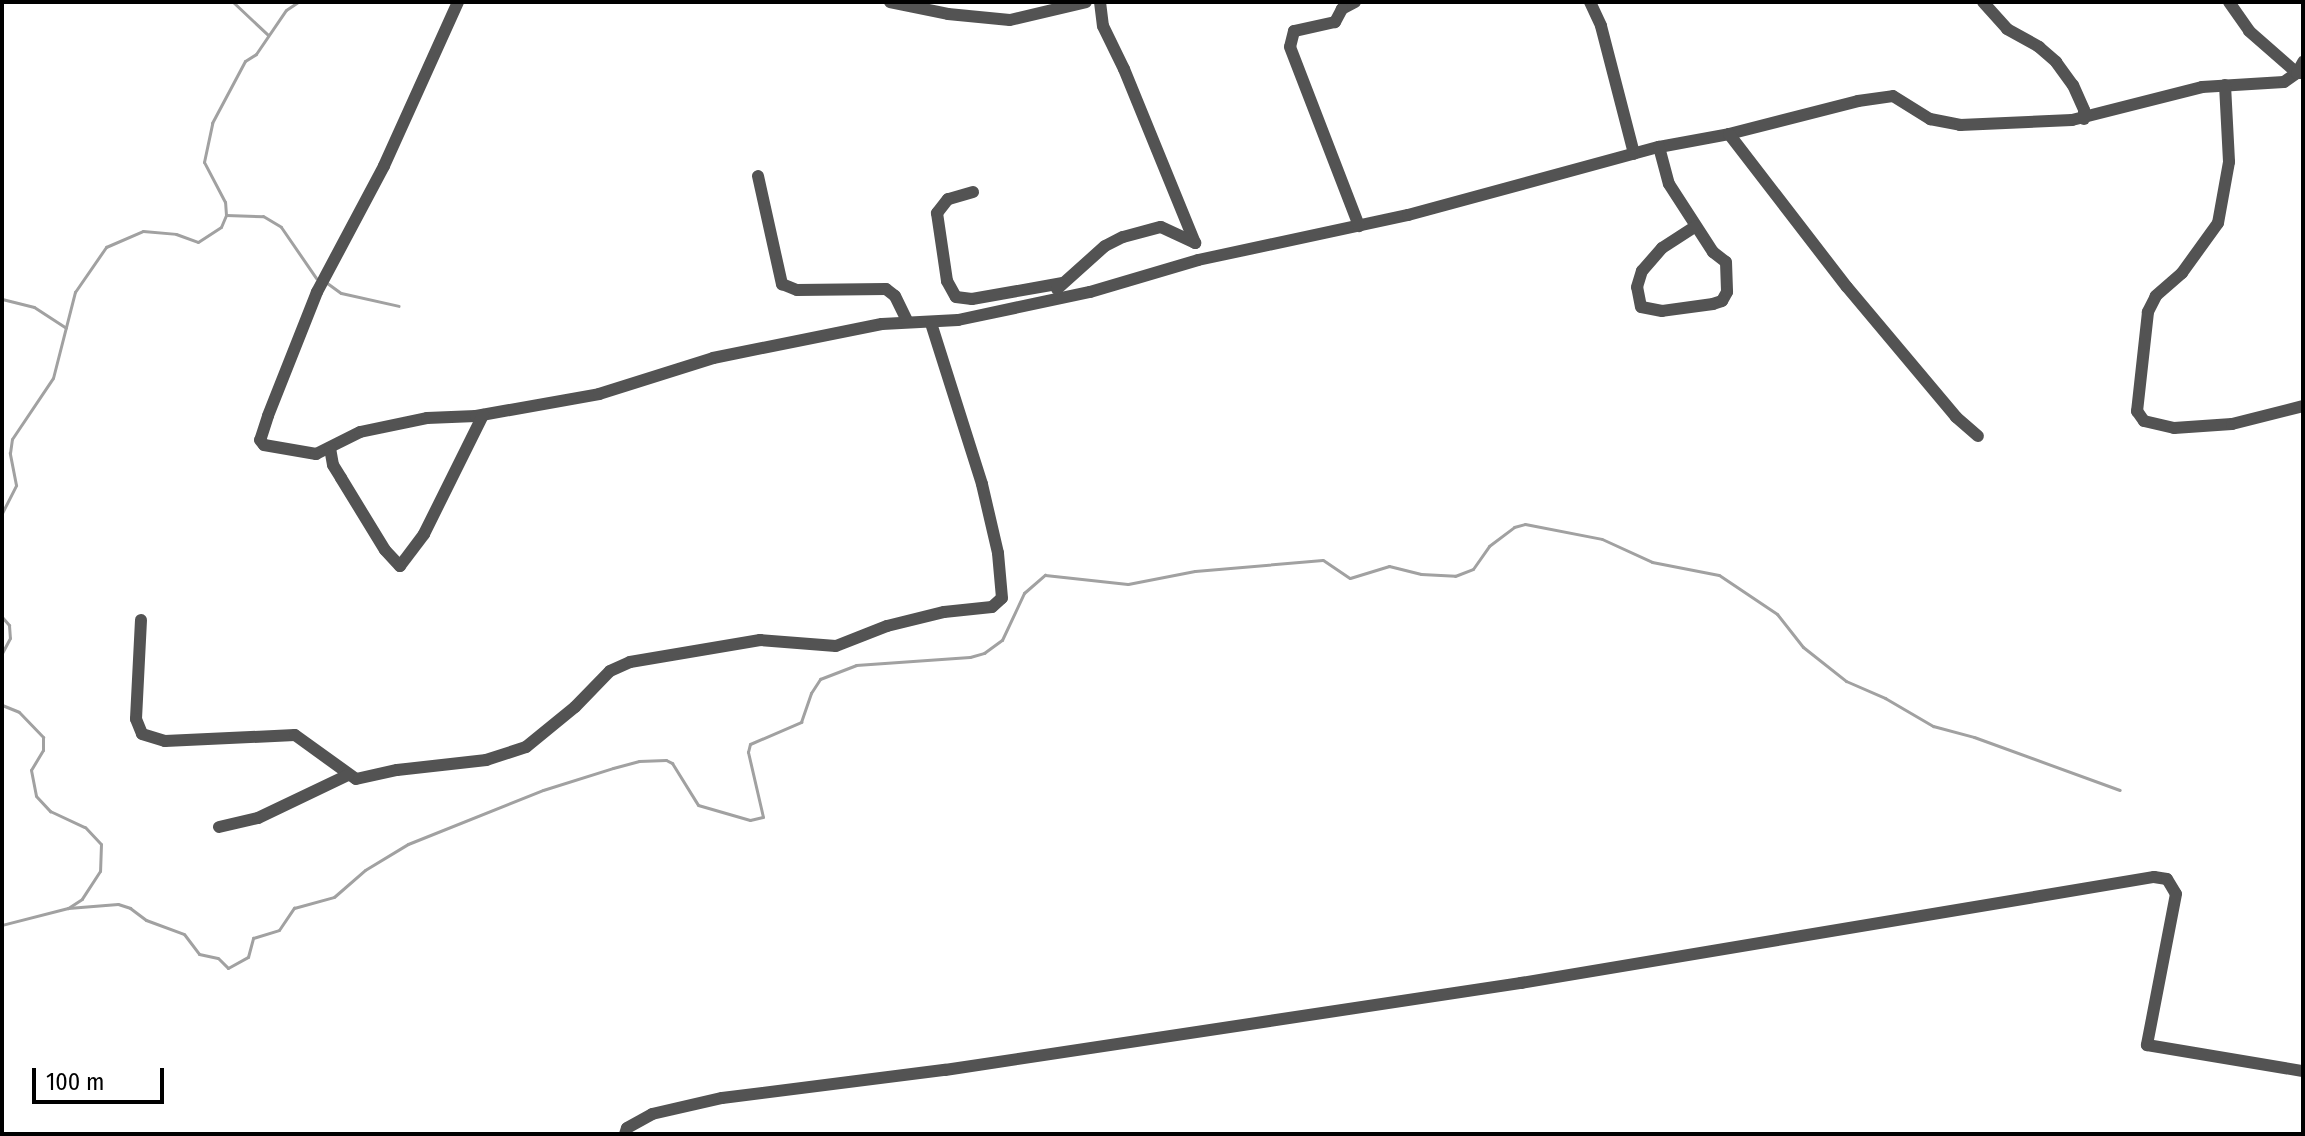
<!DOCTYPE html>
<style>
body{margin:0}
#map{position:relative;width:2305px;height:1136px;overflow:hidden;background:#fff;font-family:"Fira Sans Condensed",sans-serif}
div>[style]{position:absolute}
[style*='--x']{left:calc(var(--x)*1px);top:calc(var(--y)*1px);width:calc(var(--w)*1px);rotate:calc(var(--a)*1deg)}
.stream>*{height:3px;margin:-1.5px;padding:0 1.5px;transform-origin:1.5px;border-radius:1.5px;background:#a1a1a1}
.minor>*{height:12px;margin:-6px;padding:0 6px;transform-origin:6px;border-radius:6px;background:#535353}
span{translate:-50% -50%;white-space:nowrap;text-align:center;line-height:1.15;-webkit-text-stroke:6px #fff;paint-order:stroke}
.frame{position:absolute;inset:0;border:4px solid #000;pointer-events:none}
.scale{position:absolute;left:32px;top:1068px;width:132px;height:36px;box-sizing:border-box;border:4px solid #000;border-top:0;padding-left:10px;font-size:24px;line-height:28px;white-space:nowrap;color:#000;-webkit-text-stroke:6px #fff;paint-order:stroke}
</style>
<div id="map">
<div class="stream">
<div style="--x:233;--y:2;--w:48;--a:43.3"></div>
<div style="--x:226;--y:215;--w:37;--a:2"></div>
<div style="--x:263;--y:216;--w:21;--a:31"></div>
<div style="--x:281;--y:227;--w:62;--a:55.5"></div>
<div style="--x:327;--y:283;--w:17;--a:36"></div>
<div style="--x:341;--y:293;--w:59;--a:12.6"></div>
<div style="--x:2;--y:299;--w:33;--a:14"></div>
<div style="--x:34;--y:307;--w:38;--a:33"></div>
<div style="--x:2;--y:513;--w:31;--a:-63"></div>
<div style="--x:16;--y:485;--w:33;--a:-101"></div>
<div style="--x:10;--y:453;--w:14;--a:-82"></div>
<div style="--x:12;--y:439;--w:73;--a:-56.1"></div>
<div style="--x:53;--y:378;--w:89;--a:-75.7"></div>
<div style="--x:75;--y:292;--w:55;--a:-55.4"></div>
<div style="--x:106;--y:247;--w:40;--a:-23.4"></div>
<div style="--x:143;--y:231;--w:33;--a:5"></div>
<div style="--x:176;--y:234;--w:23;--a:20"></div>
<div style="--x:198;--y:242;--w:27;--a:-33"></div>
<div style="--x:221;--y:227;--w:13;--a:-67"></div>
<div style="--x:226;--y:215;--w:13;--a:-94"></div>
<div style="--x:225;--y:202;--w:45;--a:-117.7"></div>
<div style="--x:204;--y:162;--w:40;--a:-78"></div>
<div style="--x:212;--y:123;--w:70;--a:-62"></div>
<div style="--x:245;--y:61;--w:13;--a:-32"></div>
<div style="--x:256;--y:54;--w:53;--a:-55.7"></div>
<div style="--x:286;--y:10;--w:14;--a:-34"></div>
<div style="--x:2;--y:617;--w:11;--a:49"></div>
<div style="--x:9;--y:625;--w:13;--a:86"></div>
<div style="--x:10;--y:638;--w:17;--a:118"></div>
<div style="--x:2;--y:705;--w:18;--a:22"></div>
<div style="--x:19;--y:712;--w:35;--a:46"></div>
<div style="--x:43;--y:737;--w:13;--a:90"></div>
<div style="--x:43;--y:750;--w:23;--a:121"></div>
<div style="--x:31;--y:770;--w:26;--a:79"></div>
<div style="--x:36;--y:796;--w:21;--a:47"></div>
<div style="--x:50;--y:811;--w:38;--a:25"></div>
<div style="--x:85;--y:827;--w:23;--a:47"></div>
<div style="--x:101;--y:844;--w:27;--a:92"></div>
<div style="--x:100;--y:871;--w:33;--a:123"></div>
<div style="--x:82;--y:899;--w:17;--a:147"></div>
<div style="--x:68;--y:908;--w:68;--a:165.6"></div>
<div style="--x:68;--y:908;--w:50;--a:-4.6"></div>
<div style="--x:118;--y:904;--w:13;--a:18"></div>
<div style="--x:130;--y:908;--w:20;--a:37"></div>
<div style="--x:146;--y:920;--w:40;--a:20.2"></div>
<div style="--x:184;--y:934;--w:25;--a:53"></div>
<div style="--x:199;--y:954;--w:19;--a:12"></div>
<div style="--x:218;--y:958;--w:14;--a:45"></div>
<div style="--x:228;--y:968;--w:23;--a:-29"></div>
<div style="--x:248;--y:957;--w:20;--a:-75"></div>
<div style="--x:253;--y:938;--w:27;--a:-17"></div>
<div style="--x:279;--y:930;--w:27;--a:-56"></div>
<div style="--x:294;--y:908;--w:41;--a:-15.4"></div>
<div style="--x:334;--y:897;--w:41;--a:-41.1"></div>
<div style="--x:365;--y:870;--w:50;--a:-31.2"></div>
<div style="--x:408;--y:844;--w:145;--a:-21.8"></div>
<div style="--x:543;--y:790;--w:73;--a:-17.4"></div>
<div style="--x:613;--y:768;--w:27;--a:-15"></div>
<div style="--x:639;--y:761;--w:27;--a:-2"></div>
<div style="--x:666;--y:760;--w:7;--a:27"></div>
<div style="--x:672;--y:763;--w:49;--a:58.2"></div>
<div style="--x:698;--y:805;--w:54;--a:16.1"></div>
<div style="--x:750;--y:820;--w:13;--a:-13"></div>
<div style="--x:763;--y:817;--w:67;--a:-103"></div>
<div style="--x:748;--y:752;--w:8;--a:-76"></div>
<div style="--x:750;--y:744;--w:56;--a:-23.3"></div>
<div style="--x:801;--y:722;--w:31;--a:-71"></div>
<div style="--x:811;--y:693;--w:17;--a:-57"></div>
<div style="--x:820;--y:679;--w:39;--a:-21"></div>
<div style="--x:856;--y:665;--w:114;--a:-4"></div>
<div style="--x:970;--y:657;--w:15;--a:-16"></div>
<div style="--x:984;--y:653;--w:22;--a:-36"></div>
<div style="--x:1002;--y:640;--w:52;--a:-64.9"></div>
<div style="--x:1024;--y:593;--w:28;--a:-41"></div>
<div style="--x:1045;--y:575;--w:83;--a:6.2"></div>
<div style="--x:1128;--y:584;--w:68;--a:-11"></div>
<div style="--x:1195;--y:571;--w:128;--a:-4.9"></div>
<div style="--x:1323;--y:560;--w:32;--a:34"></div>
<div style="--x:1350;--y:578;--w:41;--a:-17.1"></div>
<div style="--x:1389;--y:566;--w:33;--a:14"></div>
<div style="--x:1421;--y:574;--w:34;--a:3"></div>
<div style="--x:1455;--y:576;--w:19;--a:-21"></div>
<div style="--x:1473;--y:569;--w:28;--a:-55"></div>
<div style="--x:1489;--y:546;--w:31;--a:-37"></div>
<div style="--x:1514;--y:527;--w:11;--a:-15"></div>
<div style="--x:1525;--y:524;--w:78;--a:11"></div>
<div style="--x:1602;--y:539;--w:55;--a:24.7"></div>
<div style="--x:1652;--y:562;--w:68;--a:11"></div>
<div style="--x:1719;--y:575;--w:70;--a:33.9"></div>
<div style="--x:1777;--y:614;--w:42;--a:51.8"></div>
<div style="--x:1803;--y:647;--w:55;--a:38.3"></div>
<div style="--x:1846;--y:681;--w:43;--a:23.6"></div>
<div style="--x:1885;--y:698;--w:56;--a:30.3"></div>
<div style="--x:1933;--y:726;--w:42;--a:15"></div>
<div style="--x:1974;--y:737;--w:155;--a:20"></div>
</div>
<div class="minor">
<div style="--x:458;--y:2;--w:180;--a:114.3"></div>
<div style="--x:384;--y:166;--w:143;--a:118"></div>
<div style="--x:317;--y:292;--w:133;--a:111.6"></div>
<div style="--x:268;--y:416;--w:25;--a:108"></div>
<div style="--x:260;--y:440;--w:6;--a:51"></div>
<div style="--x:264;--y:445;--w:53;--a:9.8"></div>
<div style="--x:316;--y:454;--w:49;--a:-26.6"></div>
<div style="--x:360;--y:432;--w:68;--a:-11.8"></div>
<div style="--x:427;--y:418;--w:49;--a:-2.3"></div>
<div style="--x:476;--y:416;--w:125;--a:-10.1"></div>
<div style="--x:599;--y:394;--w:120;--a:-17.5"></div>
<div style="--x:713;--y:358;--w:172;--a:-11.4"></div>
<div style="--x:882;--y:324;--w:76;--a:-3"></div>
<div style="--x:958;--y:320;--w:135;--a:-12"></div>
<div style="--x:1090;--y:292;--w:113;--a:-16.5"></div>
<div style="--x:1198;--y:260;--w:215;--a:-12.1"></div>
<div style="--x:1408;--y:215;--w:260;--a:-15.2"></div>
<div style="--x:1659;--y:147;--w:71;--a:-10.5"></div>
<div style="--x:1729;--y:134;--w:133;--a:-14.3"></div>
<div style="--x:1858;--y:101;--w:35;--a:-8"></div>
<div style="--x:1893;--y:96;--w:44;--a:31.9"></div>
<div style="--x:1930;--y:119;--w:31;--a:11"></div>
<div style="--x:1960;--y:125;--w:112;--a:-2.6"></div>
<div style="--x:2072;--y:120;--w:134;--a:-14.2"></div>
<div style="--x:2202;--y:87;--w:82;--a:-3.5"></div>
<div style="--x:2284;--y:82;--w:16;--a:-35"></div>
<div style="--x:2297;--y:73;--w:13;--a:-61"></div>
<div style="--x:890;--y:2;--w:59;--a:11.7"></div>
<div style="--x:948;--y:14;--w:62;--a:5.5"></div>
<div style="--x:1010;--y:20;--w:78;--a:-13.3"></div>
<div style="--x:1100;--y:2;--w:24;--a:83"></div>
<div style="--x:1103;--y:26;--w:48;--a:64"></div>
<div style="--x:1124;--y:69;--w:188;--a:67.8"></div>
<div style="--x:1355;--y:2;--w:15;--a:152"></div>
<div style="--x:1342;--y:9;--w:15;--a:118"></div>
<div style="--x:1335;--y:22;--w:42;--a:167.6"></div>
<div style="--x:1294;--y:31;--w:16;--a:104"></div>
<div style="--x:1290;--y:47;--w:192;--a:68.9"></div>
<div style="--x:1590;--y:2;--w:26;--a:65"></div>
<div style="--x:1601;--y:26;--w:132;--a:75.5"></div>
<div style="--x:1983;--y:2;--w:36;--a:48"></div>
<div style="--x:2007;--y:29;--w:37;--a:29"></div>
<div style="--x:2039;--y:47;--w:23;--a:41"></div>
<div style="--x:2056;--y:62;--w:29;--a:54"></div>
<div style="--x:2073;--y:85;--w:27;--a:66"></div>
<div style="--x:2084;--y:110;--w:9;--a:90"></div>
<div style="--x:2229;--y:2;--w:35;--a:55"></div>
<div style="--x:2249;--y:31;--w:64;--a:41.2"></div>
<div style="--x:2297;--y:73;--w:6;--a:0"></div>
<div style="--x:2225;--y:85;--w:77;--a:87"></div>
<div style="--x:2229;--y:162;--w:62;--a:100.2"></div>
<div style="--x:2218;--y:223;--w:62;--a:125.8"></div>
<div style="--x:2182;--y:273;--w:35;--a:139"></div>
<div style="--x:2156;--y:296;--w:18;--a:117"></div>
<div style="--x:2148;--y:312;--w:100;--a:96.3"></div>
<div style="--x:2137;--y:411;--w:12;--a:55"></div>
<div style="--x:2144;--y:421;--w:31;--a:13"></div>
<div style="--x:2174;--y:428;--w:58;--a:-3.9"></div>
<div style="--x:2232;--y:424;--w:73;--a:-14.2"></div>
<div style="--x:1729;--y:134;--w:193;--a:52.4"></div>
<div style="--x:1847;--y:287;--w:170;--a:50"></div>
<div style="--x:1956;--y:417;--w:29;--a:41"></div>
<div style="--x:1659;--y:147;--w:38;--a:75"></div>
<div style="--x:1669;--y:184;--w:81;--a:57.1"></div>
<div style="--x:1713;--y:252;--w:16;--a:38"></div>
<div style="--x:1726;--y:262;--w:30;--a:88"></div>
<div style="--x:1727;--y:292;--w:10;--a:119"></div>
<div style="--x:1722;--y:301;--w:9;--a:162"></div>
<div style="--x:1713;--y:304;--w:51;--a:172.2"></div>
<div style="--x:1662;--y:311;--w:21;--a:-169"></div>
<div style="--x:1641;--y:307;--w:20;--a:-101"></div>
<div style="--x:1637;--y:287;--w:17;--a:-73"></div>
<div style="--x:1642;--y:271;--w:30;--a:-49"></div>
<div style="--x:1662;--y:248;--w:40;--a:-32.9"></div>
<div style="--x:758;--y:176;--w:111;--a:77.5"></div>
<div style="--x:782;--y:284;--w:16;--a:22"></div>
<div style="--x:797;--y:290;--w:89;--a:-0.6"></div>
<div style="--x:886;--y:289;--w:11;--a:38"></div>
<div style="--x:895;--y:296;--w:28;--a:64"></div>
<div style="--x:973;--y:192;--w:26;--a:164"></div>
<div style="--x:948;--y:199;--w:18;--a:128"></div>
<div style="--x:937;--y:213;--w:69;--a:81.6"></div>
<div style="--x:947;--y:281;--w:18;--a:61"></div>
<div style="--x:956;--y:297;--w:16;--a:7"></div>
<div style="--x:972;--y:299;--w:92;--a:-10"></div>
<div style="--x:1057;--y:289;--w:64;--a:-41.9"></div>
<div style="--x:1105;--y:246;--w:20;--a:-27"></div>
<div style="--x:1123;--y:237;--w:39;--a:-15"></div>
<div style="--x:1161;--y:227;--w:38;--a:25"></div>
<div style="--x:330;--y:448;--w:17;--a:80"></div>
<div style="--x:333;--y:465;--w:15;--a:58"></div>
<div style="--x:341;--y:478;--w:84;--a:58.6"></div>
<div style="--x:385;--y:550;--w:22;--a:47"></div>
<div style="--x:400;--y:566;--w:40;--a:-53"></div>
<div style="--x:424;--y:534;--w:133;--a:-63.6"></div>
<div style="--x:141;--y:620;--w:99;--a:92.9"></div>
<div style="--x:136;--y:719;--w:16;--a:68"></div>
<div style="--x:142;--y:734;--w:24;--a:17"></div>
<div style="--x:165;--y:741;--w:130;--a:-2.6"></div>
<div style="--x:295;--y:735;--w:75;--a:35.8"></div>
<div style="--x:356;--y:779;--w:42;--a:-12.4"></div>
<div style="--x:397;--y:770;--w:90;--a:-6.4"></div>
<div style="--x:486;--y:760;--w:42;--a:-18"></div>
<div style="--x:526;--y:747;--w:63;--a:-39.2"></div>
<div style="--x:575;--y:707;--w:50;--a:-45.8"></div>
<div style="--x:610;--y:671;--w:22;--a:-24"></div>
<div style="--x:630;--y:662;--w:132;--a:-9.6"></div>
<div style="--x:760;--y:640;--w:76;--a:4.5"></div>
<div style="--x:836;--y:646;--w:55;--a:-21.4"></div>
<div style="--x:887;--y:626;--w:59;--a:-13.8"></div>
<div style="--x:944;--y:612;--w:48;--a:-5.9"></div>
<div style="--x:992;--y:607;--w:13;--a:-42"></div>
<div style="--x:1002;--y:598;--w:45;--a:-95.1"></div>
<div style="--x:998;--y:553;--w:71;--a:-103.1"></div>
<div style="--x:982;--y:484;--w:169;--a:-107.6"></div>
<div style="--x:219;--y:827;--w:40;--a:-13"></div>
<div style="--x:258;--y:818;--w:100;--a:-25.5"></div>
<div style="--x:625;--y:1134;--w:6;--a:-72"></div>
<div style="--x:627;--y:1128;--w:29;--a:-29"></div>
<div style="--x:652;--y:1114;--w:72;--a:-12.9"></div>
<div style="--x:722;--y:1098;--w:225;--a:-7.2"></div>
<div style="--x:945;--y:1070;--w:583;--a:-8.59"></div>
<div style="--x:1521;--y:983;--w:642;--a:-9.51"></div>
<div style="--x:2154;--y:877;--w:13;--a:9"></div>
<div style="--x:2167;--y:879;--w:17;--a:59"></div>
<div style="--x:2176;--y:894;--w:154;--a:100.9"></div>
<div style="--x:2147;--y:1045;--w:158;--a:9.5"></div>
</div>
<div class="frame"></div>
<div class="scale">100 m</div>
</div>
